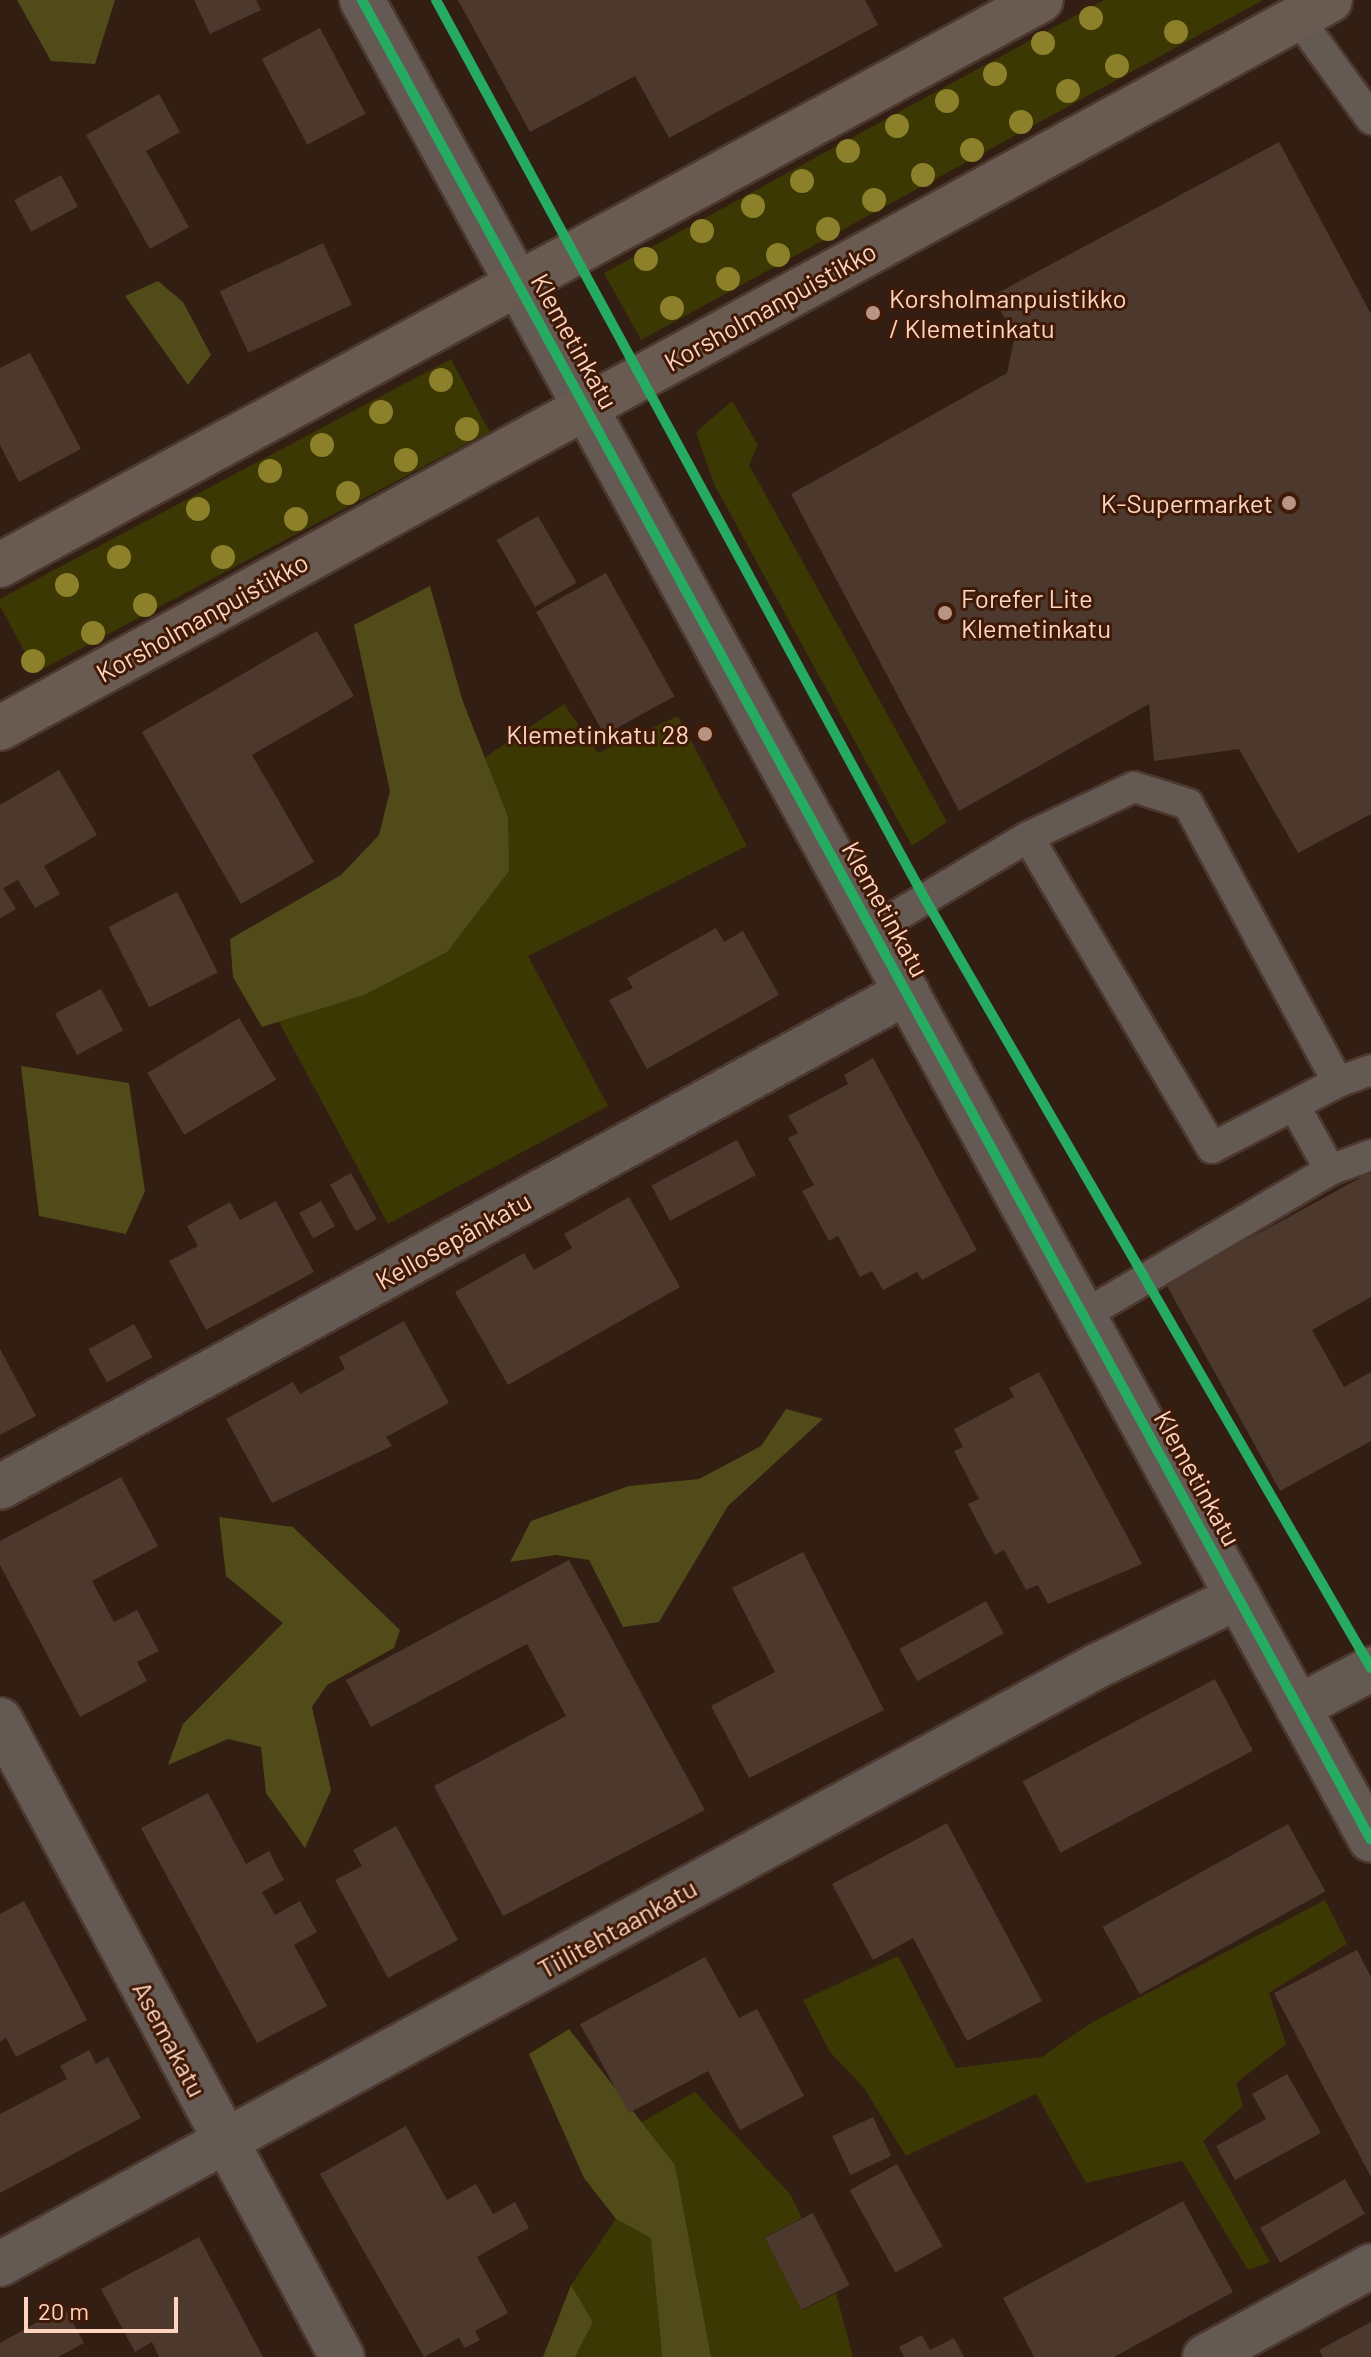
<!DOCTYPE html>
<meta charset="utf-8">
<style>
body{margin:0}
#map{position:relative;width:1371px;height:2357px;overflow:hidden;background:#321e13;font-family:Barlow,sans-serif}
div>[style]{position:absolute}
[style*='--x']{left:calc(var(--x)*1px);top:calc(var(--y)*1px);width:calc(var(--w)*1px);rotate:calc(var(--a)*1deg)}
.green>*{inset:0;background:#3c3803;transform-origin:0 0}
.forest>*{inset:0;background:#504b18}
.building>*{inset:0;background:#4d382d;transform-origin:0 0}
.roads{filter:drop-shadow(2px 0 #4c382e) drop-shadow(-2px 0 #4c382e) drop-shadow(0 2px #4c382e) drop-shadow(0 -2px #4c382e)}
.service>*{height:30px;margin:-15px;padding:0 15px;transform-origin:15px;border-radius:15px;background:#655953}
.minor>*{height:44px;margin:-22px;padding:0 22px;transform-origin:22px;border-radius:22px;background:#655953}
.tertiary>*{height:44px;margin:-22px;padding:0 22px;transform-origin:22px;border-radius:22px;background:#655953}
.secondary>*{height:44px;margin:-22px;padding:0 22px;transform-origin:22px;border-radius:22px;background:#695a52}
.cycleway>*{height:10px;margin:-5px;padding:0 5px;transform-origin:5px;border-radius:5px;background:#26ab63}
.trees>*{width:24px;height:24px;margin:-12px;border-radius:50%;background:#8c802b}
.dots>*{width:22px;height:22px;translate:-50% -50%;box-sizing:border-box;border:4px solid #3f1a06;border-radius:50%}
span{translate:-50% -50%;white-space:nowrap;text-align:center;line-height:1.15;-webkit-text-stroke:6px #3f1a06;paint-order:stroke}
.poi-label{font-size:26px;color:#fed4c0}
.left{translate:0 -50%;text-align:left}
.right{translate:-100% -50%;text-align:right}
.street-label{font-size:26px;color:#fed4c0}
.scale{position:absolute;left:24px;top:2297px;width:154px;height:36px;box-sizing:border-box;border:4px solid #fed4c0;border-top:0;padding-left:10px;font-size:24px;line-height:28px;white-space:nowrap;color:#fed4c0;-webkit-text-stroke:6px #3f1a06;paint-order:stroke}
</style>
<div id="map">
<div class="green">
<div style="clip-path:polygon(1104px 0,1263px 0,641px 340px,604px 273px)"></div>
<div style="left:451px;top:359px;width:82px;height:514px;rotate:62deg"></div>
<div style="clip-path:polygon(732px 401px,758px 445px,749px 465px,947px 822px,912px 846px,714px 484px,696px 432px)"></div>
<div style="clip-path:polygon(564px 704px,598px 753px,678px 716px,747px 846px,528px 956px,608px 1106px,388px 1224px,246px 961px,484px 758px)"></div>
<div style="clip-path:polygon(1325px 1900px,1347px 1944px,1269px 1993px,1286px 2044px,1236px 2083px,1243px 2106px,1203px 2141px,1270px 2262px,1248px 2270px,1182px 2161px,1086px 2183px,1036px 2094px,906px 2156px,864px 2088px,830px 2052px,803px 2000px,898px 1956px,956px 2068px,1042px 2057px,1089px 2024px)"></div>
<div style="clip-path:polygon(695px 2092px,790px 2194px,802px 2218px,765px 2237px,803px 2310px,836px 2293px,853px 2357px,711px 2357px,706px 2348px,675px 2165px,642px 2122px)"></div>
<div style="clip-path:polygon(616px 2219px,651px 2238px,662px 2357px,575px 2357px,593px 2322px,571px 2285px)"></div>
</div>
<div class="forest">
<div style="clip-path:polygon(17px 0,115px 0,95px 64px,51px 61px)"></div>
<div style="clip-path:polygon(158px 281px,183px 302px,211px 355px,188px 385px,125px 296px)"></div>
<div style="clip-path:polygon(430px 586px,462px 699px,508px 817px,509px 871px,447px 952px,364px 995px,262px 1027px,233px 977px,230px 939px,341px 875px,379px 835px,390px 791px,354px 625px)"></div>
<div style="clip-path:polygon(21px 1066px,129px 1083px,145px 1191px,126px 1234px,39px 1216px)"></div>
<div style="clip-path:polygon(786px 1409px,823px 1419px,728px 1506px,659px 1622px,623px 1627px,589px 1560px,556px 1555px,510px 1562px,531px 1521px,629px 1486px,699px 1479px,761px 1446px)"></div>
<div style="clip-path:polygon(219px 1517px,293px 1527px,400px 1630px,394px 1648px,327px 1685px,312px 1707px,331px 1790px,305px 1848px,266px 1793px,261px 1747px,228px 1739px,168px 1765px,183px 1724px,283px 1623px,226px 1576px)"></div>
<div style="clip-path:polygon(569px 2029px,675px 2165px,711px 2357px,662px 2357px,651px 2238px,616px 2219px,584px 2178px,529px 2054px)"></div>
<div style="clip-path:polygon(571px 2285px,593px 2322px,575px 2357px,543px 2357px)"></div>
</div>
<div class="building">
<div style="clip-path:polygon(194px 0,256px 0,261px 10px,210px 34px)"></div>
<div style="clip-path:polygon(458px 0,865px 0,878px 25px,669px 138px,635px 76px,530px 132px)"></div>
<div style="left:320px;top:28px;width:97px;height:66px;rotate:62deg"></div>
<div style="clip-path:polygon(159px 94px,180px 132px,146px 151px,189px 227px,150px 249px,86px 135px)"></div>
<div style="clip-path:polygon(1279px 142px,1371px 314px,1371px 814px,1298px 853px,1239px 749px,1154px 761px,1149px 704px,959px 811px,791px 494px,1007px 373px,1015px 336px,992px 296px)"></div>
<div style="left:61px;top:175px;width:36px;height:53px;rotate:62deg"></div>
<div style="left:323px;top:243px;width:68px;height:114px;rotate:65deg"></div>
<div style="clip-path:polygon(30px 353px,81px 449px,19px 482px,0 445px,0 368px)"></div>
<div style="left:538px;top:516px;width:77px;height:48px;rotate:60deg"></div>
<div style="left:606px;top:573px;width:141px;height:80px;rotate:61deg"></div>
<div style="clip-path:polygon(317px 631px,354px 696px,252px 755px,314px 862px,241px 904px,142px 732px)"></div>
<div style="clip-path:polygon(59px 770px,97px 835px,44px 866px,60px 894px,35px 908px,18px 880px,3px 888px,16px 909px,0 918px,0 805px)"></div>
<div style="left:177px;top:892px;width:90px;height:77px;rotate:63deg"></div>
<div style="clip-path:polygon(716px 928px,724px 942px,743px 931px,779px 995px,647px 1069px,609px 1000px,633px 988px,627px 978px)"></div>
<div style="left:101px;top:989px;width:47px;height:52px;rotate:62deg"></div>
<div style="left:239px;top:1018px;width:72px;height:107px;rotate:59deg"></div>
<div style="clip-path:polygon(873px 1058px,977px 1250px,922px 1280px,917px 1272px,883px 1290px,872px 1271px,860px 1277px,838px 1236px,829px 1241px,802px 1191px,814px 1185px,788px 1138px,798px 1133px,788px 1116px,848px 1084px,844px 1075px)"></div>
<div style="left:737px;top:1140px;width:40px;height:97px;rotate:62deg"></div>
<div style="clip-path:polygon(1371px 1172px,1371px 1297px,1312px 1330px,1344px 1387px,1371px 1372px,1371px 1441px,1280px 1491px,1166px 1284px)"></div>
<div style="left:351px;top:1173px;width:53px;height:24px;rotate:61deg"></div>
<div style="clip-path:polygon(629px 1197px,680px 1287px,508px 1385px,455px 1292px,524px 1253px,534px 1270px,572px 1248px,564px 1234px)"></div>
<div style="clip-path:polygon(276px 1201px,314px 1272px,206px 1330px,169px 1261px,198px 1246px,187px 1226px,230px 1202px,240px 1220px)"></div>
<div style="left:321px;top:1201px;width:29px;height:25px;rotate:61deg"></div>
<div style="clip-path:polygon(404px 1321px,449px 1403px,386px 1437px,392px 1446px,272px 1503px,226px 1419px,293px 1382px,300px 1394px,345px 1369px,339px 1357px)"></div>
<div style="left:134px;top:1324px;width:38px;height:52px;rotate:61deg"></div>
<div style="clip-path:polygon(0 1349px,36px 1416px,0 1435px)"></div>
<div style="clip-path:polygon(1039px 1372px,1142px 1564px,1048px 1604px,1038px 1585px,1026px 1590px,1004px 1550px,995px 1555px,968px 1504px,979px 1499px,954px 1451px,963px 1447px,954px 1429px,1014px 1397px,1009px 1388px)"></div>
<div style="clip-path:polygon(121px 1477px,158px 1546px,92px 1581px,114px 1622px,137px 1610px,159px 1651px,137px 1662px,147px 1681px,80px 1717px,0 1565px,0 1541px)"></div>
<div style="clip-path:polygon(803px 1552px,884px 1710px,749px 1778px,711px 1706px,775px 1672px,732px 1588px)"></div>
<div style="clip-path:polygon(569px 1560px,705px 1810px,503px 1916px,434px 1786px,566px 1716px,527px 1644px,371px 1727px,346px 1680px)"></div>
<div style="left:986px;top:1601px;width:37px;height:99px;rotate:61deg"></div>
<div style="left:1215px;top:1679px;width:81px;height:218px;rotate:62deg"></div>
<div style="clip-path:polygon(208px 1793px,246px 1864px,269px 1851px,284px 1880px,262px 1892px,275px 1915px,300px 1901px,317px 1932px,294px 1945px,327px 2006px,257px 2043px,141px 1828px)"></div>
<div style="clip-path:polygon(947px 1823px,1042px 2001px,967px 2041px,913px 1938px,873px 1960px,832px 1884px)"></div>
<div style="left:1288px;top:1824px;width:77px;height:212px;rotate:61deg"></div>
<div style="clip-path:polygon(396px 1826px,458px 1940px,388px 1978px,335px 1880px,362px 1866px,353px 1850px)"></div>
<div style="clip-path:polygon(24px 1901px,87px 2020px,16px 2057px,6px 2038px,0 2042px,0 1914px)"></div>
<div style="clip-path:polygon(1357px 1950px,1371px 1977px,1371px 2177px,1274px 1993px)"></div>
<div style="clip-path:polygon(705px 1957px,739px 2018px,757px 2009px,804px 2096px,740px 2130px,708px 2071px,629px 2113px,580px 2024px)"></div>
<div style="clip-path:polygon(89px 2050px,96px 2064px,108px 2057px,141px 2118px,0 2193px,0 2114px,67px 2079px,60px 2066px)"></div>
<div style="clip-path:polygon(1287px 2074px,1321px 2133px,1235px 2180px,1216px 2146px,1266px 2119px,1252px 2094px)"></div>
<div style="left:873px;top:2117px;width:43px;height:45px;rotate:65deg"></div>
<div style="clip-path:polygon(406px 2126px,447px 2200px,476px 2184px,493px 2214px,515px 2202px,529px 2228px,477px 2257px,508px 2313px,475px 2331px,480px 2340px,465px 2348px,459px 2338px,424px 2357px,320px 2174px)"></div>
<div style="left:897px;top:2164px;width:94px;height:54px;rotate:61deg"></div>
<div style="left:1345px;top:2179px;width:40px;height:98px;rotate:60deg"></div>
<div style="clip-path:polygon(1183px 2201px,1233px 2292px,1114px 2357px,1034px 2357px,1003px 2298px)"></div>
<div style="left:813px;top:2213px;width:81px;height:54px;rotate:63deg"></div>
<div style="clip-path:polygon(199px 2237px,263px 2357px,159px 2357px,152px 2342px,135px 2352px,101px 2289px)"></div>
<div style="clip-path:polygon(64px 2307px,84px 2343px,58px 2357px,0 2357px,0 2343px)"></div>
<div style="clip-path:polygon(1371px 2322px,1371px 2357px,1323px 2357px,1319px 2350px)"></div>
<div style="clip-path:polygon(922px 2335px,930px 2350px,954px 2338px,964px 2357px,904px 2357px,899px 2347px)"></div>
</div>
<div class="roads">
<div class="service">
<div style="--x:1298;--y:18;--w:125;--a:54.1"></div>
<div style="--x:873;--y:930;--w:181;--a:-31"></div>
<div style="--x:1028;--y:837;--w:117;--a:-25.3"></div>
<div style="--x:1134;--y:787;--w:57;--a:17.5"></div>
<div style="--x:1188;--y:804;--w:316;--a:61.7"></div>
<div style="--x:1338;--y:1082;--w:142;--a:152.4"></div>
<div style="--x:1212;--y:1148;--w:361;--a:-120.6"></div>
<div style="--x:1338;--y:1082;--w:35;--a:-20"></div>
<div style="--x:1294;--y:1105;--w:74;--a:61"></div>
<div style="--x:1084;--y:1315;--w:286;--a:-30.5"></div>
<div style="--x:1330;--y:1170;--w:44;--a:-20.1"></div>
</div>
<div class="minor">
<div style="--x:0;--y:1487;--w:1033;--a:-28.62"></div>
<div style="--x:1298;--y:1707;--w:82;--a:-27.5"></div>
<div style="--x:0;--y:1720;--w:723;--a:61.77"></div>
<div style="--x:0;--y:2264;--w:1249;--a:-28.6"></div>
<div style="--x:1097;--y:1666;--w:157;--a:-26.1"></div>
<div style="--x:1205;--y:2357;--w:189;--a:-28.7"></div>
</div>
<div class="tertiary">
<div style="--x:362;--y:0;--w:2098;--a:61.26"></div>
</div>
<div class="secondary">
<div style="--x:0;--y:565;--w:1184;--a:-28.49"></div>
<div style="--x:0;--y:728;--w:1516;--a:-28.69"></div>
</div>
</div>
<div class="cycleway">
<div style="--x:362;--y:0;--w:2098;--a:61.26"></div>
<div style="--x:436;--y:0;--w:1023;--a:61.46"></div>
<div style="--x:925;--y:899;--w:889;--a:59.89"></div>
</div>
<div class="trees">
<div style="left:1091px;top:18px"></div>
<div style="left:1176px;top:32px"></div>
<div style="left:1043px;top:43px"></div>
<div style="left:1117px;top:66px"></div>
<div style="left:995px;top:74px"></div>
<div style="left:1068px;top:91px"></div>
<div style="left:947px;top:101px"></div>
<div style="left:1021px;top:122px"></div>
<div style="left:897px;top:126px"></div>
<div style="left:972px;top:150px"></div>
<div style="left:848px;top:151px"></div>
<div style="left:923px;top:175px"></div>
<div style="left:802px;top:181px"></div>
<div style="left:874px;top:200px"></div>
<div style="left:753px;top:206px"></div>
<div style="left:828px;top:229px"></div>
<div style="left:702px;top:231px"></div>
<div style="left:778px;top:255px"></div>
<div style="left:646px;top:259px"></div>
<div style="left:728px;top:279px"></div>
<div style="left:672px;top:308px"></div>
<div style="left:441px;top:380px"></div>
<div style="left:381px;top:412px"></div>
<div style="left:467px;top:429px"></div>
<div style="left:322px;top:445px"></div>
<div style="left:406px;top:460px"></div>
<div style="left:270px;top:471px"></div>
<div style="left:348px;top:493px"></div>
<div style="left:198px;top:509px"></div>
<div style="left:296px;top:519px"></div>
<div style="left:119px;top:557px"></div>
<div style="left:223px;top:557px"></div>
<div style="left:67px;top:585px"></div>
<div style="left:145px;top:605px"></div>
<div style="left:93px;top:633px"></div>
<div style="left:33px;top:661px"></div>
</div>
<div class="dots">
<div style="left:873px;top:313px;background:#b79483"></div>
<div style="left:1289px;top:503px;background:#b79483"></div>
<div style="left:945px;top:613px;background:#b79483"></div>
<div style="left:705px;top:734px;background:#b79483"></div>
</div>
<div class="poi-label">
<span class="left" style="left:889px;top:313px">Korsholmanpuistikko<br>/ Klemetinkatu</span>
<span class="right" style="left:1273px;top:503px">K-Supermarket</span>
<span class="left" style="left:961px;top:613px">Forefer Lite<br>Klemetinkatu</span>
<span class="right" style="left:689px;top:734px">Klemetinkatu 28</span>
</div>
<div class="street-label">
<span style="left:770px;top:306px;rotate:-29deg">Korsholmanpuistikko</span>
<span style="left:575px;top:341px;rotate:61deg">Klemetinkatu</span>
<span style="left:202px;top:617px;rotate:-29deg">Korsholmanpuistikko</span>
<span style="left:886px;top:909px;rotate:61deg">Klemetinkatu</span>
<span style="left:453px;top:1240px;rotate:-29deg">Kellosepänkatu</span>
<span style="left:1198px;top:1478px;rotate:61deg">Klemetinkatu</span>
<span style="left:617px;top:1928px;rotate:-29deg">Tiilitehtaankatu</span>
<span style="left:170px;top:2039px;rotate:62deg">Asemakatu</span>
</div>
<div class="scale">20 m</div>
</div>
